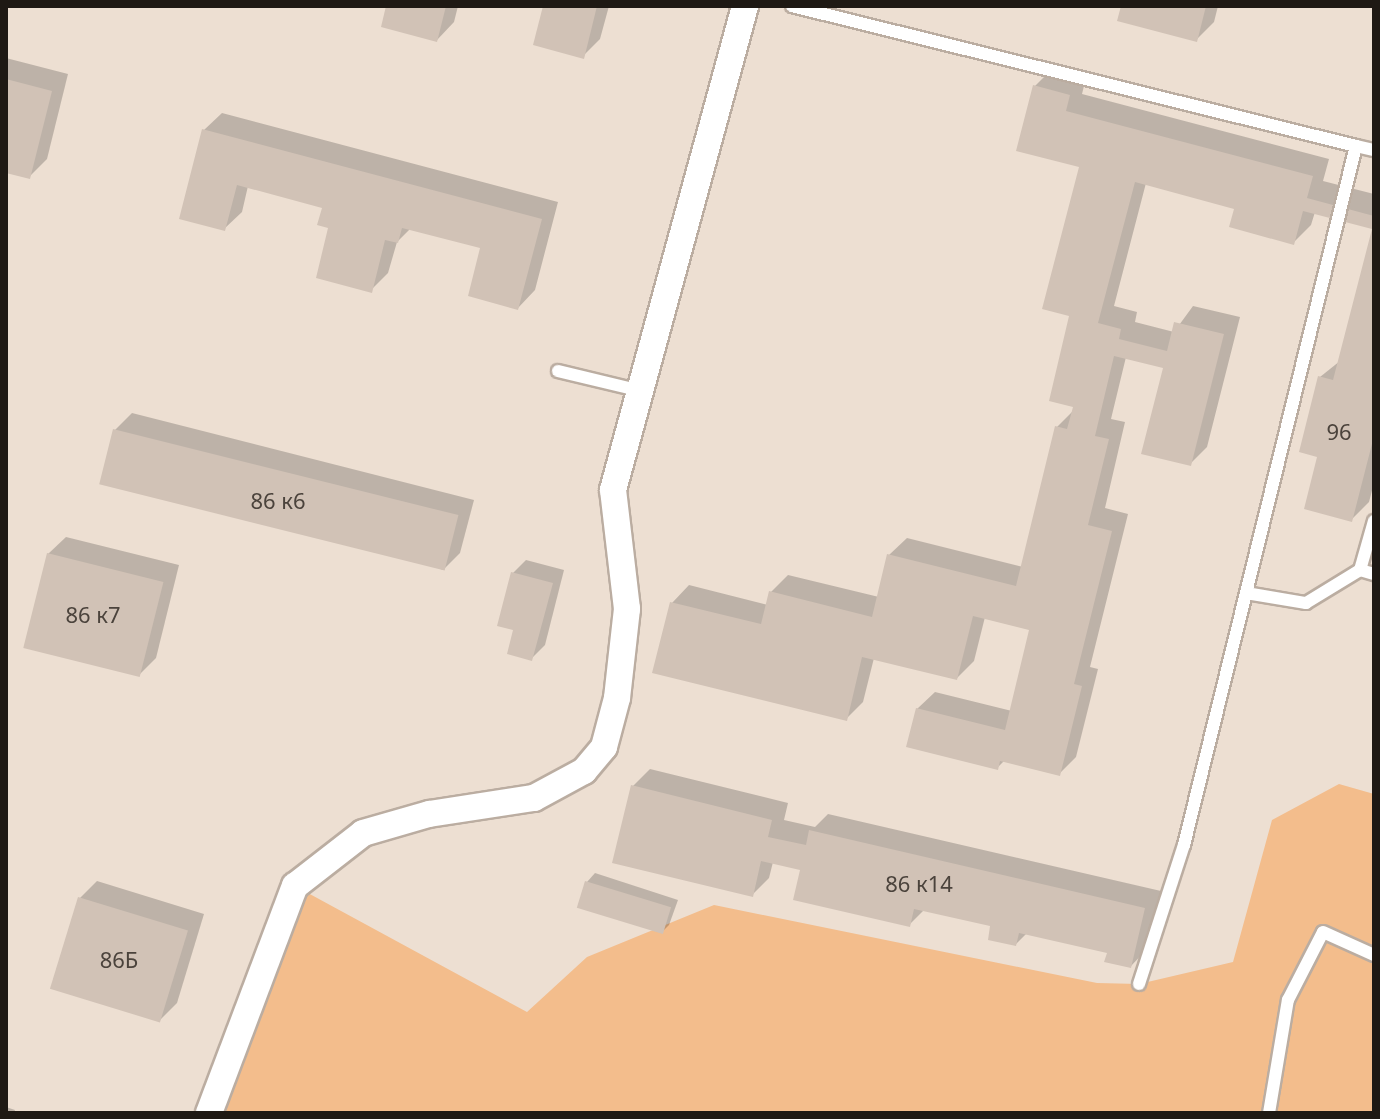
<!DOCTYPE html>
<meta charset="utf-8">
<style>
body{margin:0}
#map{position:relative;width:1380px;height:1119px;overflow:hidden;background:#eddfd2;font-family:"Noto Sans",sans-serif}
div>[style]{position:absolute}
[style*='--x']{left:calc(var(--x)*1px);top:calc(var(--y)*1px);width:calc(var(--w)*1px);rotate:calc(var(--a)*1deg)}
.green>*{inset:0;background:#f3bd8c}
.shadow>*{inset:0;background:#0003}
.building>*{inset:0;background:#d1c2b6;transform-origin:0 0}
.roads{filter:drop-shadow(2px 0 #bbada1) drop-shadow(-2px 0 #bbada1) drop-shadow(0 2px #bbada1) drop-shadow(0 -2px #bbada1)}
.service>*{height:12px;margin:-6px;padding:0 6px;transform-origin:6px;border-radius:6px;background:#fff}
.minor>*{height:26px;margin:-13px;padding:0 13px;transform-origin:13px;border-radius:13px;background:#fff}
span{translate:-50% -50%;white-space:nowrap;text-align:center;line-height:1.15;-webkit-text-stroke:6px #eddfd2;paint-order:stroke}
.number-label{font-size:22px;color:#4b433c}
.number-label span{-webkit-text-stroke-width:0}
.frame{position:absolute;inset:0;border:8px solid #1e1914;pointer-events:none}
</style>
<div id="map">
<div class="green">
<div style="clip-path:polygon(1339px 784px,1374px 794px,1374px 1113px,209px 1113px,295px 886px,527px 1012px,587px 957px,714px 905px,1097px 983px,1139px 984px,1233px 962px,1272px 820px)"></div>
</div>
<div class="shadow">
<div style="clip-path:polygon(388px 6px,458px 6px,454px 22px,437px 40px)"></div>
<div style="clip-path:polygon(546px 6px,609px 6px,600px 39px,583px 56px)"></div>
<div style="clip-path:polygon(1123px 6px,1218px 6px,1214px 22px,1197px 39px)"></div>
<div style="clip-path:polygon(6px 58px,68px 74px,47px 159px,30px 176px,6px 170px)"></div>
<div style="clip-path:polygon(1052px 69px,1086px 78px,1082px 94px,1329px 159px,1323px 181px,1374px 194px,1374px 227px,1315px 212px,1311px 225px,1294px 242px,1236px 207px,1146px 183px,1114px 306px,1137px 312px,1135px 322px,1174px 332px,1193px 306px,1240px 317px,1207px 447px,1190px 464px,1165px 366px,1126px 357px,1111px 419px,1125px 422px,1105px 508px,1128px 514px,1090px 667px,1098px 669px,1076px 757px,1059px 774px,1005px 760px,998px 767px,917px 709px,935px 692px,1012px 711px,1032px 629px,985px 617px,974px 661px,957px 678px,874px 658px,863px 702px,846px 719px,672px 603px,689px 585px,768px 605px,771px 592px,788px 575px,879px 597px,889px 555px,907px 538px,1023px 567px,1057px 427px,1074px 410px,1072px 315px,1081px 166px,1035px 86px)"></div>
<div style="clip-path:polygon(222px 113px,558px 202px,535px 290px,518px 308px,483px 247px,411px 228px,397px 242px,388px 273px,371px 290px,324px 206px,248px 186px,242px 212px,224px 229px,204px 130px)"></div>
<div style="clip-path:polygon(1374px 229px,1374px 483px,1369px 502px,1352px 519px,1320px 455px,1320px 377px,1340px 361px)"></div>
<div style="clip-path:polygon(132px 413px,474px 500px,460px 553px,443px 570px,115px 430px)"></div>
<div style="clip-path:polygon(66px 537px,179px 565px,156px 658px,139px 675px,48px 554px)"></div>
<div style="clip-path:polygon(526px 560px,564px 570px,545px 645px,532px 658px,516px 629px,513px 573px)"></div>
<div style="clip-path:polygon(650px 769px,788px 803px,784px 820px,815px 827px,828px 814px,1161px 891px,1148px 948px,1131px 966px,1109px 952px,1027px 933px,1016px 944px,993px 925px,925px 909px,909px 925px,802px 868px,773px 862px,769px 878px,752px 895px,633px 786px)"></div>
<div style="clip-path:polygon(595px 873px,678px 900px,669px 925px,661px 933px,587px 882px)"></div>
<div style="clip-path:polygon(97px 881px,204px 914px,177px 1003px,160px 1020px,80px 898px)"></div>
<div style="clip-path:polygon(6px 1107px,15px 1110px,14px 1113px,6px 1113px)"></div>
</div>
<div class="building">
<div style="clip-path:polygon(386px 6px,446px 6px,437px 42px,381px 27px)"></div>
<div style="clip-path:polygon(543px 6px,597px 6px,584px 59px,533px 45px)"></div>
<div style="clip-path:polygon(1121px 6px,1206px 6px,1197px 42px,1117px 21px)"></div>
<div style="clip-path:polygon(6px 79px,52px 91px,30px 179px,6px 173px)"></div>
<div style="clip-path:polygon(1033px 85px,1070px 95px,1066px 111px,1313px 176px,1307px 198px,1374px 216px,1374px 436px,1352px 522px,1304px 509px,1317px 457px,1299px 452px,1318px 376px,1333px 380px,1372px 229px,1303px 211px,1294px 245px,1229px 227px,1234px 209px,1135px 182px,1098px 323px,1121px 329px,1119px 339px,1167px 351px,1174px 322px,1224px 334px,1191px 466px,1141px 454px,1163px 368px,1114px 356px,1095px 436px,1109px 439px,1088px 525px,1112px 531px,1074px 684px,1082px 686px,1060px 776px,1000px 761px,998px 770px,906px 747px,916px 708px,1005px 730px,1029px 630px,973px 616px,957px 680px,862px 657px,847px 721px,652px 673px,670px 602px,761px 624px,769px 591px,872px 617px,887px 554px,1016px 586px,1055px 426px,1067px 429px,1073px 407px,1049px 401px,1069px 316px,1042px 309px,1079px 167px,1016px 151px)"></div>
<div style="clip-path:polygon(202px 129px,542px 219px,518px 310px,468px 296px,480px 248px,402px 228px,398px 243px,385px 240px,372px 293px,316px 278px,328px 228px,317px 225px,322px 208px,237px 185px,225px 231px,179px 219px)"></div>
<div style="left:113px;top:429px;width:356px;height:57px;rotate:14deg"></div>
<div style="left:47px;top:553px;width:120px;height:98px;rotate:14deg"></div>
<div style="clip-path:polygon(511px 572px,553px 583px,532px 661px,507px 654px,513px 630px,497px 626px)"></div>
<div style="clip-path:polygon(631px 785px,772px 820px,768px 837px,806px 845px,809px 830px,1145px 908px,1131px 968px,1104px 962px,1107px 953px,1019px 933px,1016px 946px,988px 940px,990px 926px,914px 909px,910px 927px,793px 900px,800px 870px,761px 861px,753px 897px,612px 863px)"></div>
<div style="left:585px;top:881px;width:90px;height:28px;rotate:17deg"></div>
<div style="left:78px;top:897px;width:115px;height:96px;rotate:17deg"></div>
</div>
<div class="roads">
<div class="service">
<div style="--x:792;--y:6;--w:581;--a:13.94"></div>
<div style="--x:558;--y:371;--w:85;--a:13.5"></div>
<div style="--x:1360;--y:570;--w:51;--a:-74.1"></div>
<div style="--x:1246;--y:593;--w:61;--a:9.5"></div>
<div style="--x:1306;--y:603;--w:63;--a:-31.4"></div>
<div style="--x:1360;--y:570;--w:15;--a:16"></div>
<div style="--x:1139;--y:984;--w:146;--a:-72.1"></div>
<div style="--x:1184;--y:845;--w:720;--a:-76.18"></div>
<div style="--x:1356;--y:146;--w:18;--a:13"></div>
<div style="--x:1269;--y:1113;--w:115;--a:-80.5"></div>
<div style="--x:1288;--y:1000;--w:76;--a:-62.8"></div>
<div style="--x:1323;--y:932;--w:56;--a:24.3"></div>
</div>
<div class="minor">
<div style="--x:209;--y:1113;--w:243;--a:-69.3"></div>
<div style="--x:295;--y:886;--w:86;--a:-37.9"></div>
<div style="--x:363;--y:833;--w:69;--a:-16.1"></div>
<div style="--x:429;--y:814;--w:106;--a:-8.7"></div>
<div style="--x:534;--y:798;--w:57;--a:-28.4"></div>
<div style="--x:584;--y:771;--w:31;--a:-50"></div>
<div style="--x:604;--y:747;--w:51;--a:-75.1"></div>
<div style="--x:617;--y:698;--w:90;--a:-83.6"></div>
<div style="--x:627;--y:609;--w:120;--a:-96.7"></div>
<div style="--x:613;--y:490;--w:502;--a:-74.74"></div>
</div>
</div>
<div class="number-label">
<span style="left:1339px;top:432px">96</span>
<span style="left:278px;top:501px">86 к6</span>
<span style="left:93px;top:615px">86 к7</span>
<span style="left:919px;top:884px">86 к14</span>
<span style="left:119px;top:960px">86Б</span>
</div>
<div class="frame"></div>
</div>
